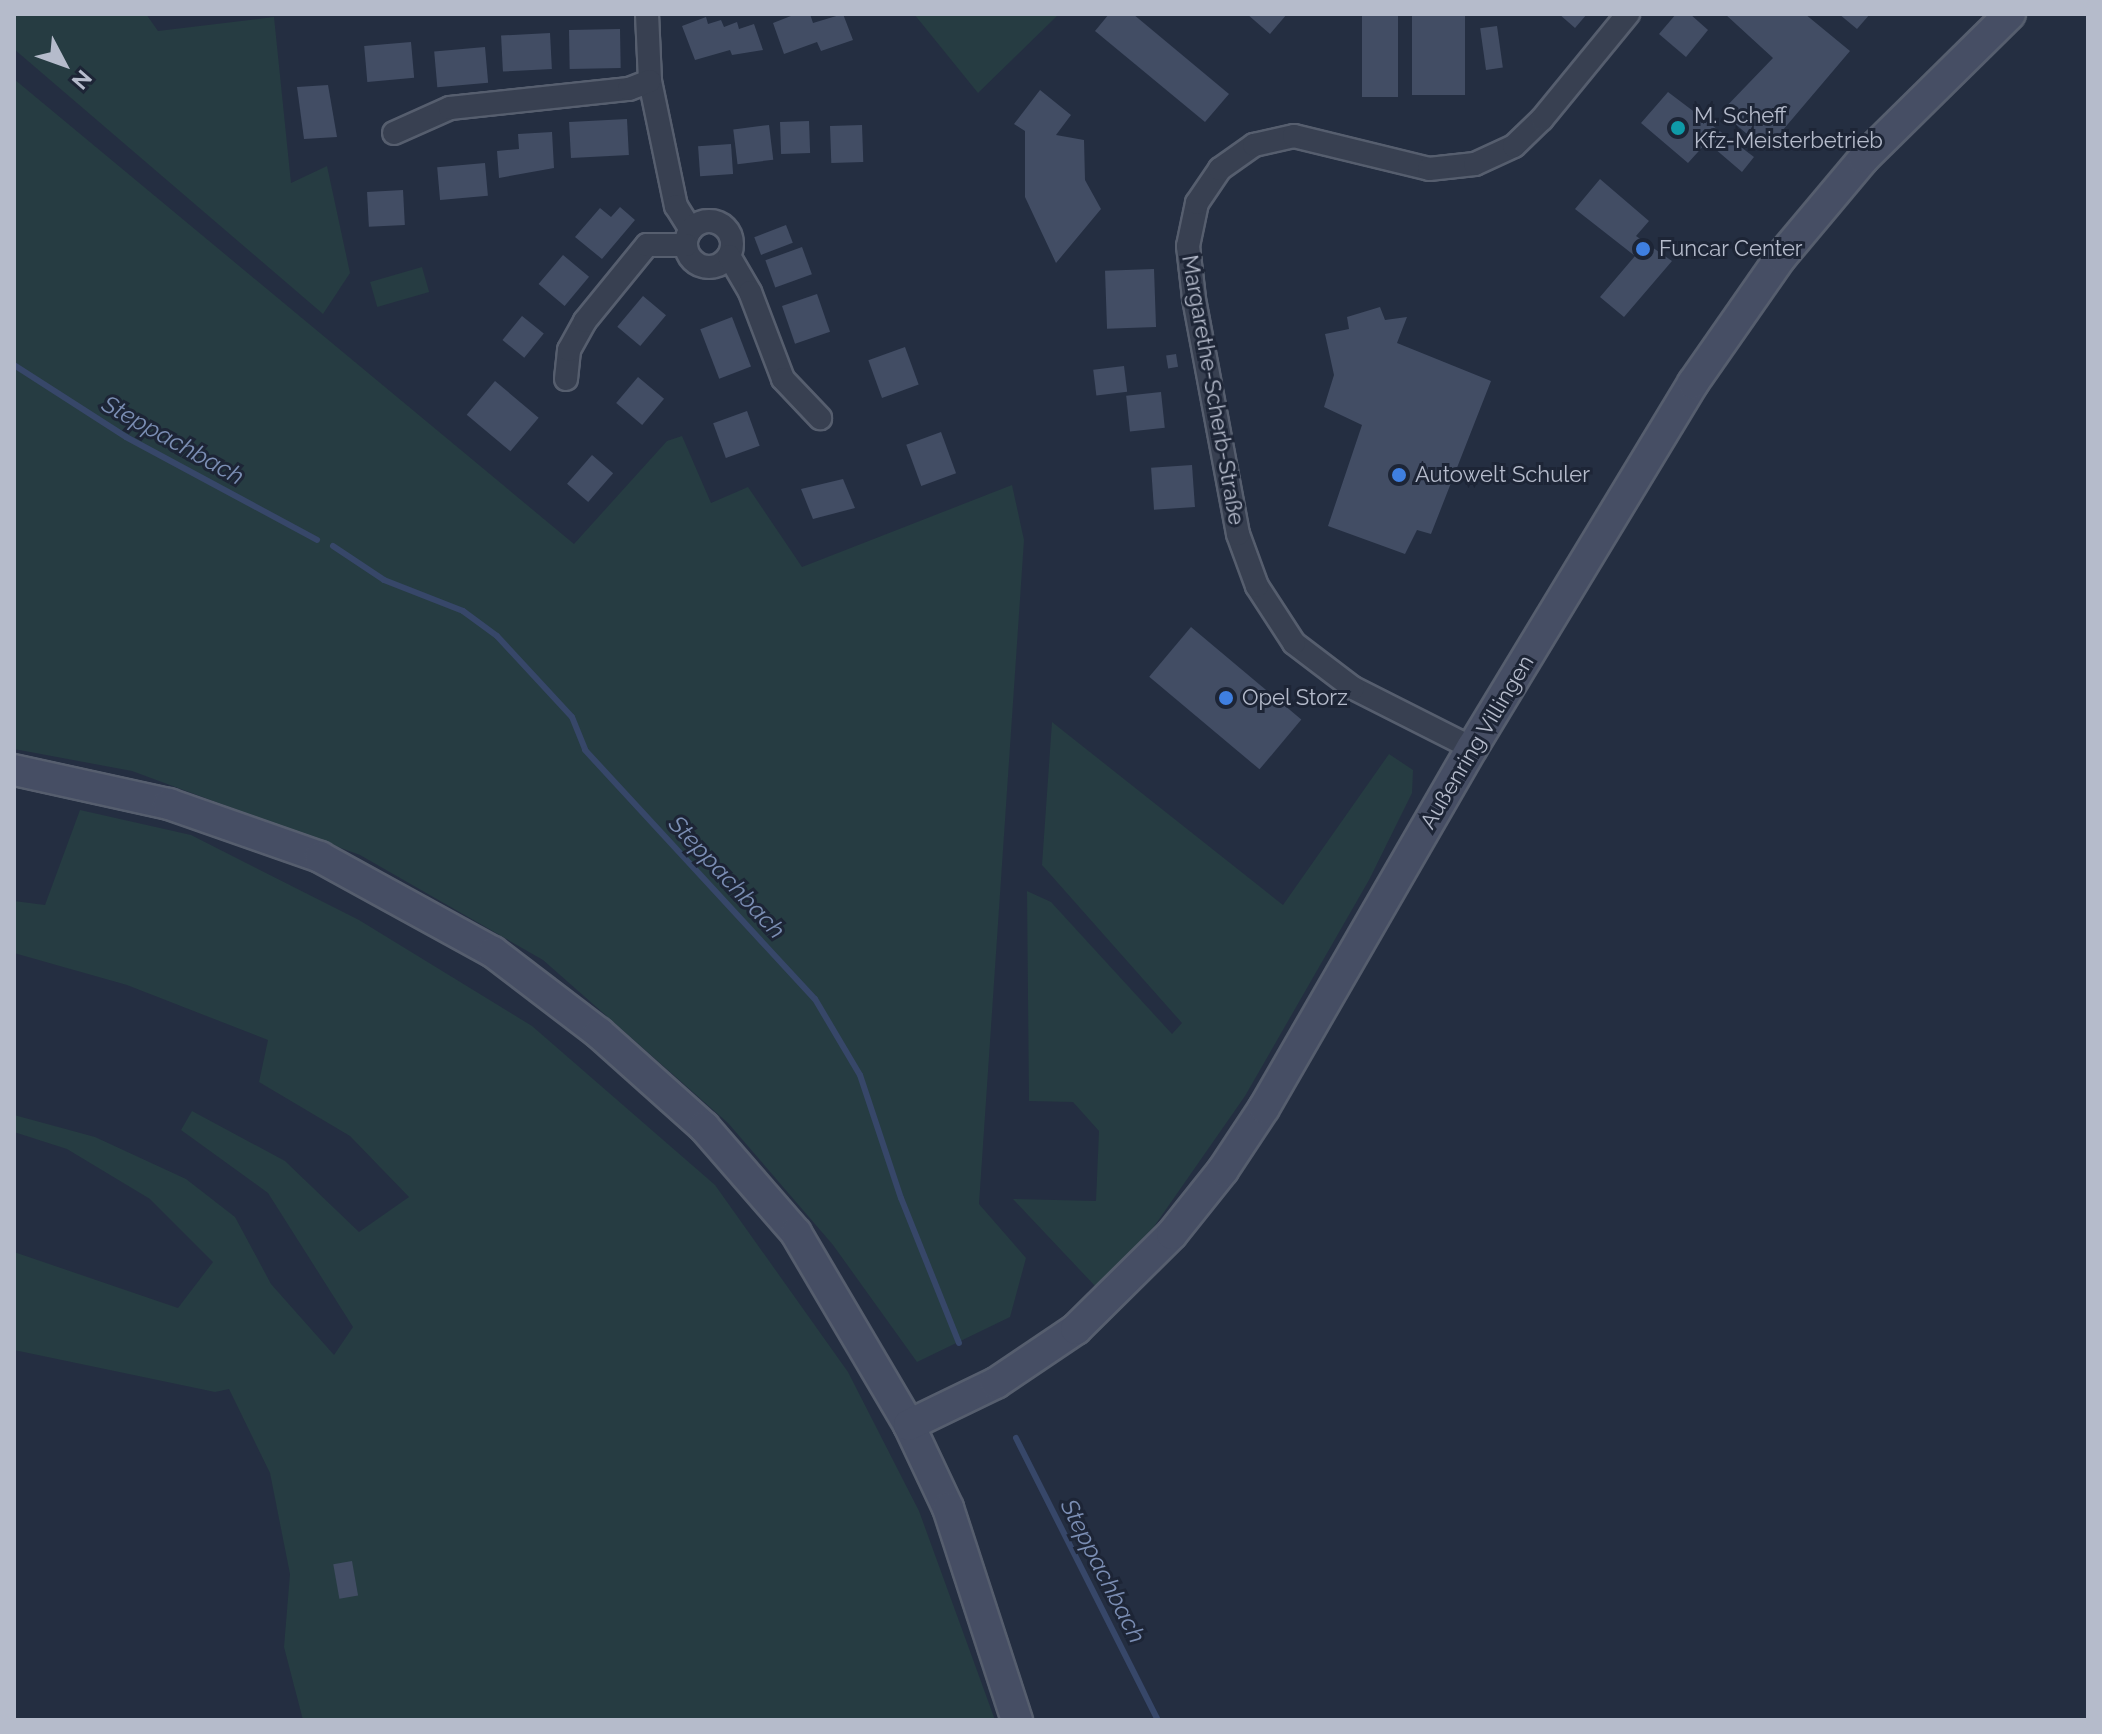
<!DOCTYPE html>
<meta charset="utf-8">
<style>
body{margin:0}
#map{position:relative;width:2102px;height:1734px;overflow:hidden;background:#242e41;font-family:Raleway,sans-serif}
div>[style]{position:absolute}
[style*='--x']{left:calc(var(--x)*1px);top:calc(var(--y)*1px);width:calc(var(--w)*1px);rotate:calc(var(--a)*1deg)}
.green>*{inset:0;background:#263c42;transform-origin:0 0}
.stream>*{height:6px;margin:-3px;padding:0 3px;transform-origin:3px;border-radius:3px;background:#374769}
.building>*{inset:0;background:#424d64;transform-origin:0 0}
.roads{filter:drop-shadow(2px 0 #565e6e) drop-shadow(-2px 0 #565e6e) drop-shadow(0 2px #565e6e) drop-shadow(0 -2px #565e6e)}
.street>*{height:22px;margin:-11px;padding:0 11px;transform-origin:11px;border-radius:11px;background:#384051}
.street>.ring{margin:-11px;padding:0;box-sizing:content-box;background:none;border:22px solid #384051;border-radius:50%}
.secondary>*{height:30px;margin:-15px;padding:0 15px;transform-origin:15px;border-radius:15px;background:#464e64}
.dots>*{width:22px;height:22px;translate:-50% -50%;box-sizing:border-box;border:4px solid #1d2536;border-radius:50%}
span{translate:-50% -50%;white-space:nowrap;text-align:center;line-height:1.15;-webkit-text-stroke:6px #1d2536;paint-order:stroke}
.poi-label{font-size:22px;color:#b5bbcb}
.left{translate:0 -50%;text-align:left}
.street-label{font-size:22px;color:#b5bbcb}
.water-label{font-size:24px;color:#7b8eb4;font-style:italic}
.frame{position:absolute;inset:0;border:16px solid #b5bbcb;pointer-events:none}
.north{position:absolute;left:24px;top:24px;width:80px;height:80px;-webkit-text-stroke:6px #1d2536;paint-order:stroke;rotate:131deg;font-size:22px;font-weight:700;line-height:32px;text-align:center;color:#b5bbcb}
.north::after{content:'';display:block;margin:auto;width:28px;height:36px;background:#b5bbcb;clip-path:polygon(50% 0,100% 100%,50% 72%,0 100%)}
</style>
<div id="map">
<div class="green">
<div style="clip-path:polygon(14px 14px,146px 14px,158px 31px,274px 17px,291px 183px,327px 166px,350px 273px,323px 314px,14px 49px)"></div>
<div style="clip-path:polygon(914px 14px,1059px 14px,978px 93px)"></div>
<div style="clip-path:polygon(14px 79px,574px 544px,667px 441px,682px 436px,711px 503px,748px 487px,802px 567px,1012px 485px,1024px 540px,979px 1204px,1026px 1258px,1010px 1317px,917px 1362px,833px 1245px,728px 1123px,543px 960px,360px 855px,132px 771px,14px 749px)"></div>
<div style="left:422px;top:267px;width:26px;height:54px;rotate:74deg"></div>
<div style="clip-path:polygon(1052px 722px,1283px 905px,1389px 754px,1413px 770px,1412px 793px,1369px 880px,1245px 1096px,1153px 1228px,1095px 1286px,1013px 1199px,1096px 1201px,1099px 1131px,1073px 1102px,1029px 1101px,1027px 891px,1051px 902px,1172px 1034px,1182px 1023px,1042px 865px)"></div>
<div style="clip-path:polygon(80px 810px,191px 835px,359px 920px,532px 1026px,715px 1185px,848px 1372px,919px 1511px,995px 1720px,303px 1720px,284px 1647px,290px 1574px,270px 1473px,229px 1389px,215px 1392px,14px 1350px,14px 1252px,178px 1308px,213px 1262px,150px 1199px,67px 1149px,14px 1132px,14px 1115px,95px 1137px,186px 1179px,235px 1217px,271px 1284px,334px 1355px,353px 1327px,268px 1193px,181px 1130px,192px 1111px,285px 1161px,359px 1232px,409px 1197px,350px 1136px,259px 1082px,268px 1040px,127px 985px,14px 953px,14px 901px,45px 905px)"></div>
</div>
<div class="stream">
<div style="--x:14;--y:365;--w:133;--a:32.7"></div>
<div style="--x:126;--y:437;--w:217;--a:28.3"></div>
<div style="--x:333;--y:546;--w:61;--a:33.7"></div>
<div style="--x:384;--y:580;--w:85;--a:21.4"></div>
<div style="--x:463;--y:611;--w:42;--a:36.3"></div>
<div style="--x:497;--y:636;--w:110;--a:47.2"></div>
<div style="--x:572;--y:717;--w:35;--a:68"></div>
<div style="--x:585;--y:750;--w:339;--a:47.3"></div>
<div style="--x:815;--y:999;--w:88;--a:59.4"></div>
<div style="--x:860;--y:1075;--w:130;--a:71.6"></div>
<div style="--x:901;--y:1198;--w:156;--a:68.2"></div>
<div style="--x:1016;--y:1438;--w:316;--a:63.3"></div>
</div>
<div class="building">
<div style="clip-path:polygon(796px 14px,810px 14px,813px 23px,843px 14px,853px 40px,821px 51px,817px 42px,784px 54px,773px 23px)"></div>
<div style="clip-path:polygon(1109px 14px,1133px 14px,1229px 94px,1205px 122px,1095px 31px)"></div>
<div style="clip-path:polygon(1247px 14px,1287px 14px,1270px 34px)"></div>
<div style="left:1362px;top:14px;width:36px;height:83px"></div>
<div style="left:1412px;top:14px;width:53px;height:81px"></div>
<div style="clip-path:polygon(1559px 14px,1587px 14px,1575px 28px)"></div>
<div style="clip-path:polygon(1676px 14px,1690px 14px,1708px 30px,1686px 57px,1659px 34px)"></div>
<div style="clip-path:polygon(1725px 14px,1805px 14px,1850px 51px,1766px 150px,1721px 112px,1773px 58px)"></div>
<div style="clip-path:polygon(1839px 14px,1870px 14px,1857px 29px)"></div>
<div style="clip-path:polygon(706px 17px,708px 24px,721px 20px,724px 27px,737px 22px,739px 29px,754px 24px,763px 50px,732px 55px,730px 50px,695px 60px,682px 26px)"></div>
<div style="left:1497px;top:26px;width:42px;height:17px;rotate:82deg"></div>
<div style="left:620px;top:29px;width:39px;height:51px;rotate:89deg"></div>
<div style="left:550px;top:33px;width:36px;height:49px;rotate:87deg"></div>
<div style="left:411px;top:42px;width:36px;height:47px;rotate:85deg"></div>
<div style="left:485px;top:47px;width:36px;height:51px;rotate:85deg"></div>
<div style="clip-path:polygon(328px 85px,337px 137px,304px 139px,297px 87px)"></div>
<div style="clip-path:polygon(1040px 90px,1071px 115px,1056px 135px,1084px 140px,1085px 180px,1101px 209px,1056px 263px,1025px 197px,1025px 131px,1014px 124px)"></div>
<div style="clip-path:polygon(1668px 92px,1754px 157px,1742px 172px,1707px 142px,1688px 163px,1641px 123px)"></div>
<div style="left:627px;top:119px;width:36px;height:58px;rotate:87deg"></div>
<div style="left:809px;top:121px;width:32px;height:29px;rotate:88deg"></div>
<div style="left:769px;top:125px;width:35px;height:36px;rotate:83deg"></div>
<div style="left:862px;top:125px;width:37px;height:32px;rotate:88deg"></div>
<div style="clip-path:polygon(552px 132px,554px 168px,499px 178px,497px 151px,519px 149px,518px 134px)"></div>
<div style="left:731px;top:144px;width:30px;height:33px;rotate:86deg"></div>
<div style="left:485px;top:163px;width:33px;height:48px;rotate:85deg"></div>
<div style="clip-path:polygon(1600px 179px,1649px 221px,1636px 236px,1672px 261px,1624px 317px,1600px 297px,1635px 256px,1575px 209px)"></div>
<div style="left:403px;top:190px;width:35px;height:36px;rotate:87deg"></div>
<div style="clip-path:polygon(620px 207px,635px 220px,602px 259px,575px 237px,600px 208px,611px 217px)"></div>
<div style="left:786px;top:225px;width:19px;height:34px;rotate:69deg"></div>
<div style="left:802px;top:247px;width:29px;height:39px;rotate:70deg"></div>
<div style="left:563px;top:255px;width:34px;height:38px;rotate:40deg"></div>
<div style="left:1154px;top:269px;width:58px;height:49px;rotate:88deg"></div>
<div style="left:817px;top:294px;width:40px;height:37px;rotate:71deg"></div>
<div style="left:643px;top:296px;width:30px;height:40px;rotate:40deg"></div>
<div style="clip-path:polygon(1380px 307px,1385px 320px,1407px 317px,1397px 343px,1491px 381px,1431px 534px,1417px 530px,1405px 554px,1328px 526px,1362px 425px,1324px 407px,1334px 375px,1325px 334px,1349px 329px,1347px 317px)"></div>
<div style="left:522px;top:316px;width:28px;height:31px;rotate:39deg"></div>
<div style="left:732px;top:317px;width:53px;height:34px;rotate:69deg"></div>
<div style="left:905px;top:347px;width:40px;height:39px;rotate:70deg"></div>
<div style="left:1176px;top:354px;width:13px;height:10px;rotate:81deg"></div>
<div style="left:1124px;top:366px;width:26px;height:31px;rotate:83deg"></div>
<div style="left:638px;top:377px;width:34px;height:34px;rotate:40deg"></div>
<div style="left:495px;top:381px;width:57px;height:44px;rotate:40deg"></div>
<div style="left:1161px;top:392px;width:36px;height:35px;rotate:84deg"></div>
<div style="left:747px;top:411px;width:37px;height:36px;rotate:70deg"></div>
<div style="left:941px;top:432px;width:44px;height:37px;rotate:70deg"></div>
<div style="left:592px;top:455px;width:28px;height:38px;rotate:41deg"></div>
<div style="left:1192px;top:465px;width:42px;height:41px;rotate:86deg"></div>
<div style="clip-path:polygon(843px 479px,855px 508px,813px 519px,801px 489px)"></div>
<div style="left:1191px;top:627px;width:144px;height:65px;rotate:40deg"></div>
<div style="left:352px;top:1561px;width:35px;height:19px;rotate:80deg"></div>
</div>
<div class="roads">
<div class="street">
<div style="--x:647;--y:14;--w:67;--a:87.4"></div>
<div style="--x:650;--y:81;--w:128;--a:78.3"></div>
<div style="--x:676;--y:206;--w:28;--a:58"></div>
<div style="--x:394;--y:133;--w:61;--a:-24.1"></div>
<div style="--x:450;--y:108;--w:180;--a:-6.1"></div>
<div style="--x:629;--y:89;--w:22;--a:-21"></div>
<div class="ring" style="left:686px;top:221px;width:24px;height:24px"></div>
<div style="--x:729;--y:256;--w:42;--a:59.7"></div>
<div style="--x:750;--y:292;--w:93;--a:69.2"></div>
<div style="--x:783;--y:379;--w:54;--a:46.5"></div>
<div style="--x:566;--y:379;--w:29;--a:-84"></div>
<div style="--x:569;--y:350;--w:33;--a:-61"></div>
<div style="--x:585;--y:321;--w:98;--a:-50.8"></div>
<div style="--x:647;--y:245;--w:39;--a:0"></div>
<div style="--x:1472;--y:748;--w:133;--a:-153.2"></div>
<div style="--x:1353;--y:688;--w:74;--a:-142.7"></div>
<div style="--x:1294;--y:643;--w:68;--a:-123"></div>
<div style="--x:1257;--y:586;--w:55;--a:-110.1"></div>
<div style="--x:1238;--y:534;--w:240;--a:-100.6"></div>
<div style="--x:1194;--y:298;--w:52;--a:-96.6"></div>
<div style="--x:1188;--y:246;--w:44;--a:-78.2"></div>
<div style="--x:1197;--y:203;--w:41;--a:-55.9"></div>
<div style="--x:1220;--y:169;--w:42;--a:-35.2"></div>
<div style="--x:1254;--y:145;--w:41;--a:-12.7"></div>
<div style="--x:1294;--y:136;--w:139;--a:13.7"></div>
<div style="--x:1429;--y:169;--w:46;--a:-6.2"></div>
<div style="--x:1475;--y:164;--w:43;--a:-24.8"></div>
<div style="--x:1514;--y:146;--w:39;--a:-44"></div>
<div style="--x:1542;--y:119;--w:136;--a:-50.7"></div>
</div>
<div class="secondary">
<div style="--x:14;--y:770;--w:159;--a:12.4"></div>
<div style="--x:169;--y:804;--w:160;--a:19.3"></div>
<div style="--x:320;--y:857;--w:197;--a:28.8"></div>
<div style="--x:493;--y:952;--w:133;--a:37.4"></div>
<div style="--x:599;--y:1033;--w:141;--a:41.8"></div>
<div style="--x:704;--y:1127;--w:140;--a:49"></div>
<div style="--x:796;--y:1233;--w:223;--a:59.5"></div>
<div style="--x:909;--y:1425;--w:92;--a:64.8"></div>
<div style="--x:948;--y:1508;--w:223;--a:72"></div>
<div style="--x:909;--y:1425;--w:97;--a:-25.8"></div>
<div style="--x:996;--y:1383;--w:97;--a:-34"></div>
<div style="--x:1076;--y:1329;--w:135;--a:-44.7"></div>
<div style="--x:1172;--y:1234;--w:82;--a:-51.4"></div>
<div style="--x:1223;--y:1170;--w:74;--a:-56.5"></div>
<div style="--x:1264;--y:1108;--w:416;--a:-60"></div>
<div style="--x:1472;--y:748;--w:427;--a:-58.8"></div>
<div style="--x:1693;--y:383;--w:154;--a:-55.1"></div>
<div style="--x:1781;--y:257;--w:129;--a:-50"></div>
<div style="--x:1864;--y:158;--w:205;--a:-44.6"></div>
</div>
</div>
<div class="dots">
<div style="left:1678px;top:128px;background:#0f9aa8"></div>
<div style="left:1643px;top:249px;background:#3f7fe0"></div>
<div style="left:1399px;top:475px;background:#3f7fe0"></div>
<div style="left:1226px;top:698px;background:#3f7fe0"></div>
</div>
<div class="poi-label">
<span class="left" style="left:1694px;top:128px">M. Scheff<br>Kfz-Meisterbetrieb</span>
<span class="left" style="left:1659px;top:249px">Funcar Center</span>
<span class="left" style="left:1415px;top:475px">Autowelt Schuler</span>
<span class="left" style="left:1242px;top:698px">Opel Storz</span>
</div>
<div class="street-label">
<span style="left:1213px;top:390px;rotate:80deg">Margarethe-Scherb-Straße</span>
<span style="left:1477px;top:742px;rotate:-59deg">Außenring Villingen</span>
</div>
<div class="water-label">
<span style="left:173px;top:440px;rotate:29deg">Steppachbach</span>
<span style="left:727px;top:877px;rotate:47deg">Steppachbach</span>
<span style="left:1103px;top:1571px;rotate:63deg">Steppachbach</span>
</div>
<div class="frame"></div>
<div class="north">N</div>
</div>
